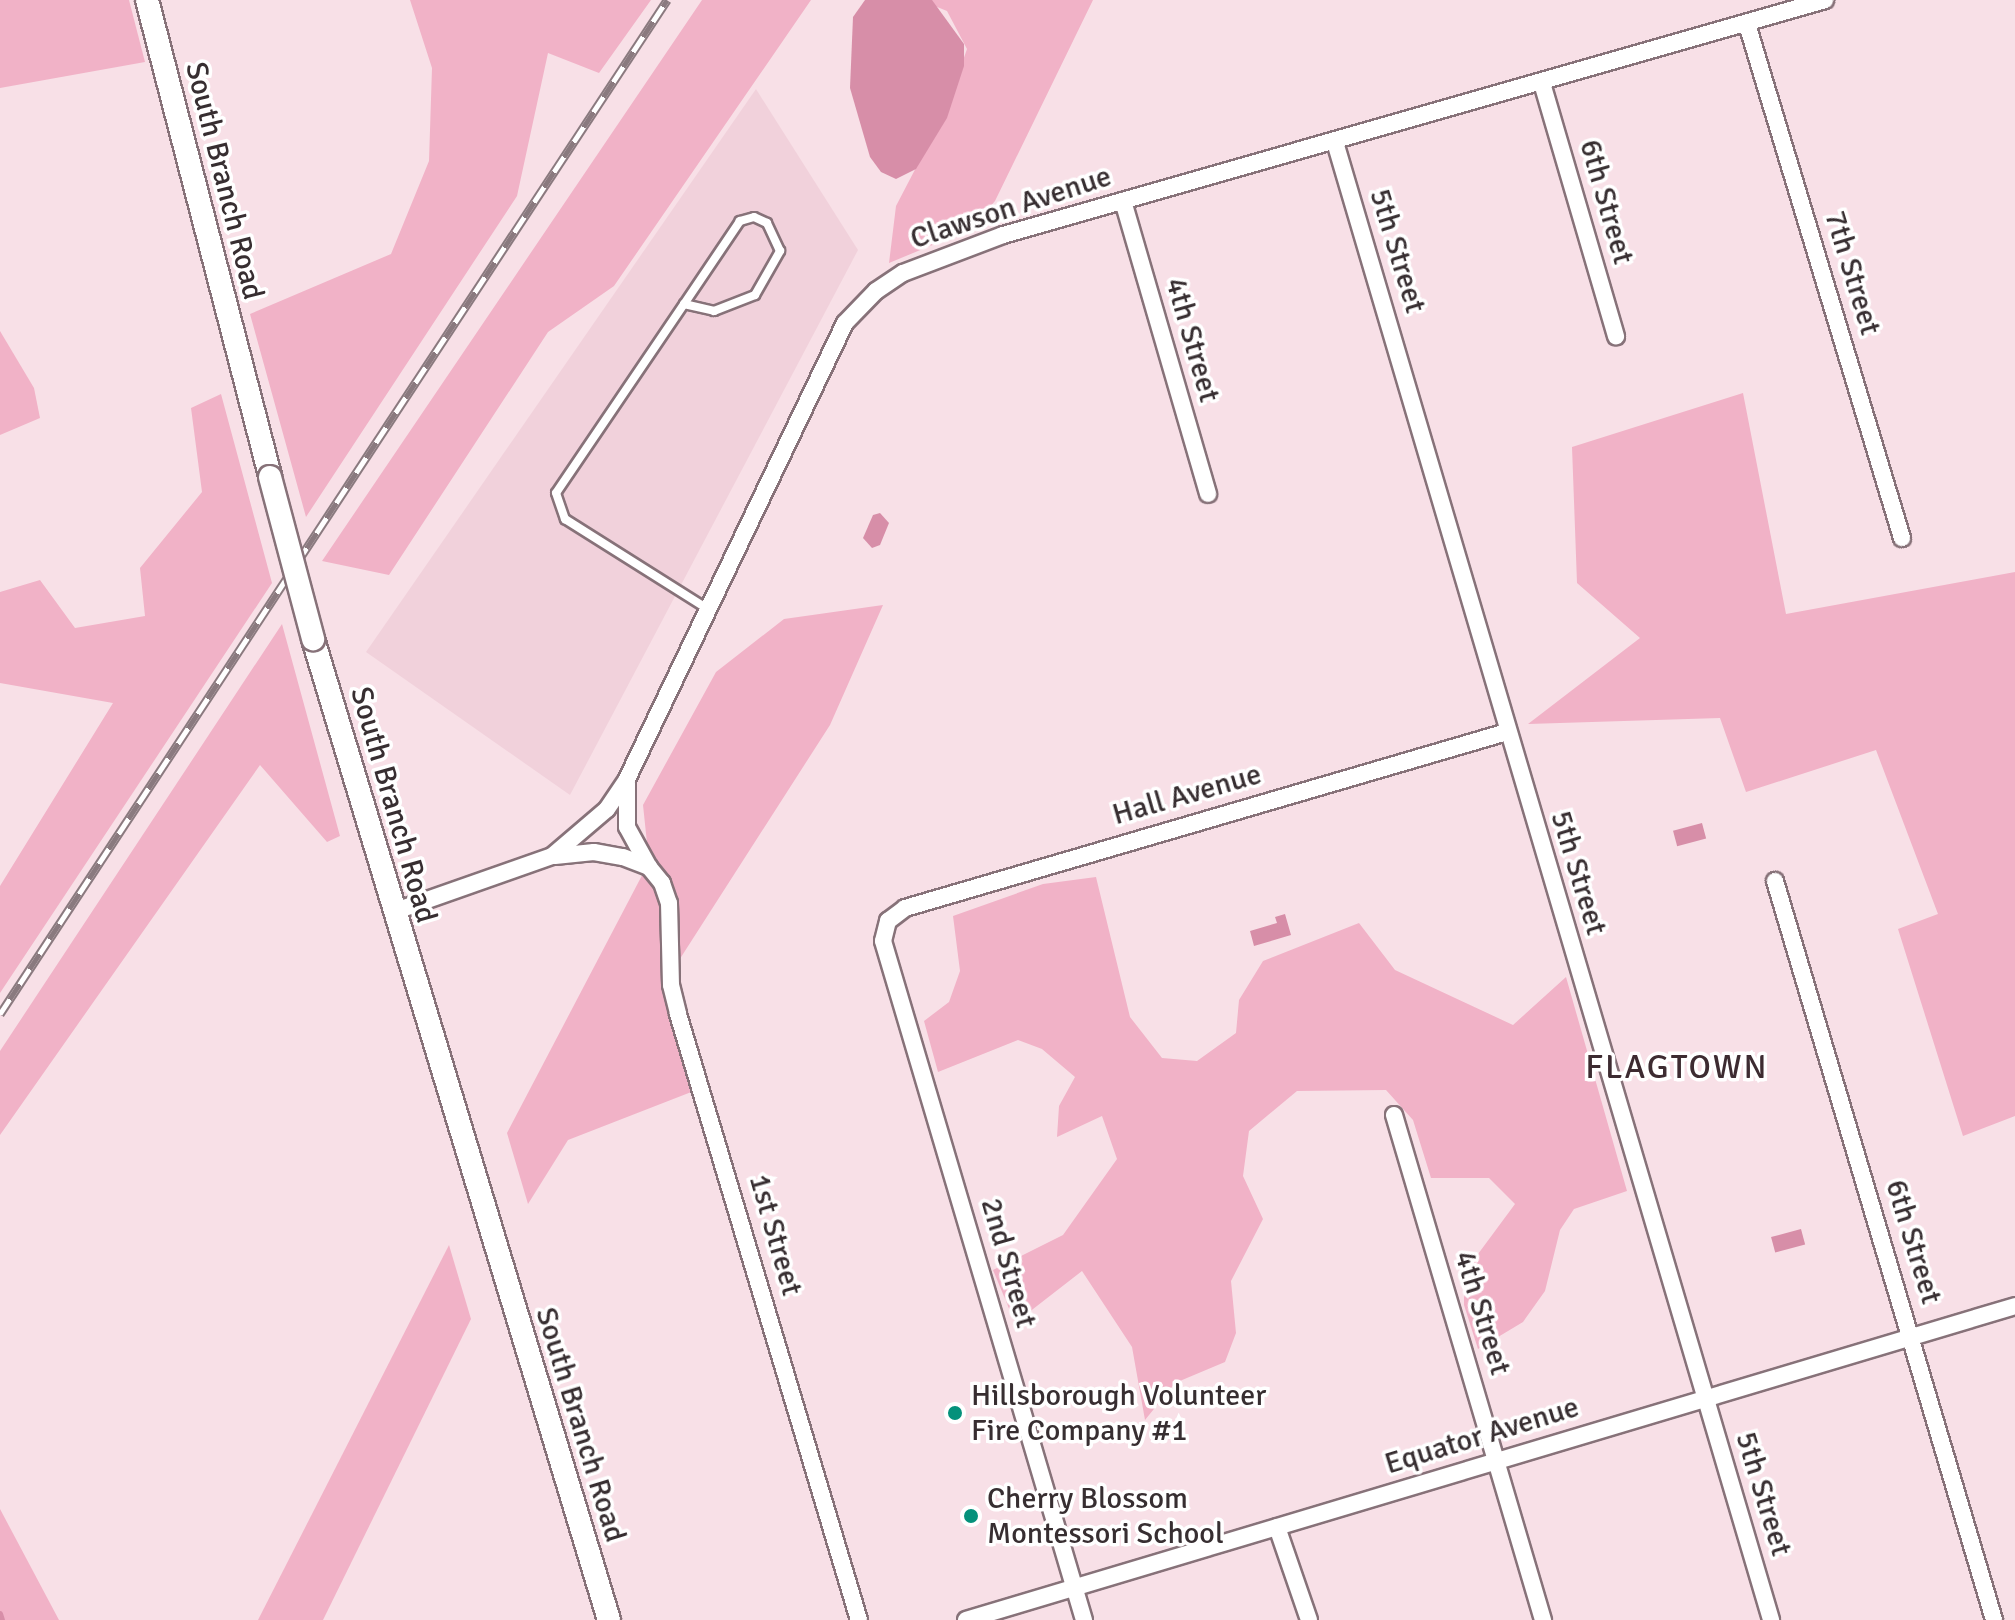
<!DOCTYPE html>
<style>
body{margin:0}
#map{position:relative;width:2015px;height:1620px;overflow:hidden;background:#f8e0e7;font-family:Signika,sans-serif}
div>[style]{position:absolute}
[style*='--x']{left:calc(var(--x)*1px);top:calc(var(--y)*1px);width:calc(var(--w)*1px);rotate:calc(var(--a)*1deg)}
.built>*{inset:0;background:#f1d1db}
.green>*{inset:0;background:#f1b2c7}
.water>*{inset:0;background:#d78ea8;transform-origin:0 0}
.stream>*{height:6px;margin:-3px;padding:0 3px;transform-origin:3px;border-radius:3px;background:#d78ea8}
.roads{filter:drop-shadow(2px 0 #877279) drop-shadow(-2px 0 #877279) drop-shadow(0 2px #877279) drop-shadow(0 -2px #877279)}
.lane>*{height:8px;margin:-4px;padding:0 4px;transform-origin:4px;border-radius:4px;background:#fff}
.street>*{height:16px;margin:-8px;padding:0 8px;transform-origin:8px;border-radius:8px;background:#fff}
.secondary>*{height:22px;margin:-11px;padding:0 11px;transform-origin:11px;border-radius:11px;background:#fff}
.rail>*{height:9px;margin-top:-4.5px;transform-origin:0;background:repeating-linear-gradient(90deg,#fff 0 18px,#8a7a7f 0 36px);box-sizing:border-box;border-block:2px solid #8a7a7f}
.bridges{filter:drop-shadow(2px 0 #877279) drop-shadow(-2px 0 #877279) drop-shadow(0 2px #877279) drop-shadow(0 -2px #877279)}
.secondary-bridge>*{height:22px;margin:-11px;padding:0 11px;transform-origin:11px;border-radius:11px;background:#fff}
.dots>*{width:22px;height:22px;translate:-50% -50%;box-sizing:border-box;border:4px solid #fff;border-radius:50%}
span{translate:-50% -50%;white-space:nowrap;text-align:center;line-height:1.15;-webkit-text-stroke:7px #fff;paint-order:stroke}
.street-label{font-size:30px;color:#372e31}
.poi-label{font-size:30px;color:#372e31}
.left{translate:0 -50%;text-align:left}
.quarter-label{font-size:34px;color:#3d2b31;letter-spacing:2px}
</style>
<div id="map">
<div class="built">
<div style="clip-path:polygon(756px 89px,858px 250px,570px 795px,366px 652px)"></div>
</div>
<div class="green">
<div style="clip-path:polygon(0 0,129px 0,145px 62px,0 88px)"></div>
<div style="clip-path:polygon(410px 0,651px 0,599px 73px,548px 53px,517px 196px,306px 517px,250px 314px,391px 254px,429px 161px,432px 68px)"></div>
<div style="clip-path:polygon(702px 0,811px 0,614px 286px,548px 332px,389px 575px,322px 561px)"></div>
<div style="clip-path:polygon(920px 0,1093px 0,995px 201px,971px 229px,889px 263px,896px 206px,945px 112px,967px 49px,947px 11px)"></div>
<div style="clip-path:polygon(0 331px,34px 388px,40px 418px,0 435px)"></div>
<div style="clip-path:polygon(1743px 393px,1786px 614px,2015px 572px,2015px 1116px,1963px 1136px,1898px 929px,1938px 914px,1876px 750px,1746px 792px,1720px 718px,1528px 724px,1640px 638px,1577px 583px,1572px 447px)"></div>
<div style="clip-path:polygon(221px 394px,272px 583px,0 993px,0 886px,113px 703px,0 683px,0 592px,40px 580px,75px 628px,145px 616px,140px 568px,202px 492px,191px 408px)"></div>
<div style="clip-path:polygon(883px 605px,830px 725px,667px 979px,699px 1089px,568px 1140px,528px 1204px,507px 1133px,649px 862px,643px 805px,716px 672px,784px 619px)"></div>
<div style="clip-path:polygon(282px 624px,340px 836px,327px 842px,260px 765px,0 1135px,0 1051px)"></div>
<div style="clip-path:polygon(1096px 877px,1130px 1017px,1162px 1058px,1197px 1061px,1236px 1033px,1239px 1000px,1263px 961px,1359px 923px,1395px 970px,1513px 1025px,1566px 977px,1627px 1191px,1574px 1209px,1560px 1230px,1545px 1291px,1523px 1322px,1478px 1349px,1464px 1305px,1464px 1273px,1515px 1204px,1489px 1178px,1431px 1178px,1413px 1120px,1386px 1090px,1297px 1091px,1249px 1131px,1243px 1176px,1263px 1219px,1231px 1281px,1236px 1333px,1225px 1362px,1175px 1383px,1145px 1420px,1132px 1347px,1082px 1271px,1015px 1323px,993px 1270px,1063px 1235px,1117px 1159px,1102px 1116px,1057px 1137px,1059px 1106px,1075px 1077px,1042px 1049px,1018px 1040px,938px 1072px,924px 1021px,949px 1002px,960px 971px,953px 916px,1043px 884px)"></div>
<div style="clip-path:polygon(449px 1245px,471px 1319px,323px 1620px,258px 1620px)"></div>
<div style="clip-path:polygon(0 1509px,59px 1620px,0 1620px)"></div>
</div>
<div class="water">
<div style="clip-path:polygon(865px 0,932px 0,964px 44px,964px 66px,947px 118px,916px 169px,896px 179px,881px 172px,870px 157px,850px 88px,853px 17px)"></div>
<div style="clip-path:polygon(880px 513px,889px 523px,880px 545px,872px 548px,863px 538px,873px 515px)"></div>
<div style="left:1702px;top:823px;width:16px;height:30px;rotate:75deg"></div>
<div style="clip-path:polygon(1285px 914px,1291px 935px,1254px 946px,1250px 931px,1277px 923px,1275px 917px)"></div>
<div style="left:1801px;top:1229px;width:16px;height:31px;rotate:75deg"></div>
</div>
<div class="stream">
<div style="--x:0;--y:1614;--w:6;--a:72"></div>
</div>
<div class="roads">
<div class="lane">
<div style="--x:684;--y:304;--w:31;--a:13"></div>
<div style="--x:714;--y:311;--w:44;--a:-21.3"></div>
<div style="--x:755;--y:295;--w:51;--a:-60.4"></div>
<div style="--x:780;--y:251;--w:31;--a:-115"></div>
<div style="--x:767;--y:223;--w:14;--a:-155"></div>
<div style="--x:754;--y:217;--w:15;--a:164"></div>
<div style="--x:740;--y:221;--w:100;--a:124"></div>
<div style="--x:684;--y:304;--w:228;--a:124.1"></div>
<div style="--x:556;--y:493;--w:28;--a:71"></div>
<div style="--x:565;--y:519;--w:169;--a:32.2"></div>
</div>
<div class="street">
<div style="--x:1747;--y:24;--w:537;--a:73.22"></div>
<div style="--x:1542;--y:83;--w:264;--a:73.7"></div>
<div style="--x:1335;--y:142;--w:1541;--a:73.56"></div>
<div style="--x:1123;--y:201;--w:305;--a:73.8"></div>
<div style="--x:627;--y:783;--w:44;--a:90"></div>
<div style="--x:627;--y:827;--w:46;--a:61.2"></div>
<div style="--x:555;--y:856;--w:39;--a:-6"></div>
<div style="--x:594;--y:852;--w:29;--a:10"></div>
<div style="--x:623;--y:857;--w:28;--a:21"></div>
<div style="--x:649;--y:867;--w:21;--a:51"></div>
<div style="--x:662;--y:883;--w:21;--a:71"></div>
<div style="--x:669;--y:903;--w:82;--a:88.6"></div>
<div style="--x:671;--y:985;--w:30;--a:76"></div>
<div style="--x:678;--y:1014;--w:632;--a:73.37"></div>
<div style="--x:1775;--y:881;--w:771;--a:73.49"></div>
<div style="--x:393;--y:912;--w:169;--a:-19.4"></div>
<div style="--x:552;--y:856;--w:72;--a:-40.5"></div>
<div style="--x:607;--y:809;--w:36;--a:-56"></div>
<div style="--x:627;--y:779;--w:505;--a:-64.45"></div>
<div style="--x:845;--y:323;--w:45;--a:-45.9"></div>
<div style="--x:876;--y:291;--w:32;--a:-34"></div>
<div style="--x:903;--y:273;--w:107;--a:-20.8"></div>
<div style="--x:1003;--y:235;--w:855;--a:-15.95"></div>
<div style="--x:1394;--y:1115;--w:527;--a:73.56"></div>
<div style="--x:1277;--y:1527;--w:98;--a:71"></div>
<div style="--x:966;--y:1620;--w:1095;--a:-16.66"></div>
<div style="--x:1084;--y:1620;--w:708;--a:-106.49"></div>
<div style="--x:883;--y:941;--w:21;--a:-76"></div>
<div style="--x:888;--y:921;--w:21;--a:-37"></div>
<div style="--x:905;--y:908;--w:627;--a:-16.3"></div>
</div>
<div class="secondary">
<div style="--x:147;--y:0;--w:493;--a:75.5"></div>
<div style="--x:313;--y:639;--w:1025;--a:73.21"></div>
</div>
</div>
<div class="rail">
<div style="--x:0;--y:1014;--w:1214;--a:-56.66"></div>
</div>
<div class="bridges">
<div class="secondary-bridge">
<div style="--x:270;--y:477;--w:168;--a:75.1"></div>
</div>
</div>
<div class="dots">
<div style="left:955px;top:1413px;background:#05917b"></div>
<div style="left:971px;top:1516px;background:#05917b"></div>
</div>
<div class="street-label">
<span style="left:224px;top:181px;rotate:76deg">South Branch Road</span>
<span style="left:1606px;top:202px;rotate:74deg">6th Street</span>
<span style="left:1011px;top:208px;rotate:-18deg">Clawson Avenue</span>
<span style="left:1397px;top:251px;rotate:73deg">5th Street</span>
<span style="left:1852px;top:273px;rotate:73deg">7th Street</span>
<span style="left:1192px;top:340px;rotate:74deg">4th Street</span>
<span style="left:1187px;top:795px;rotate:-16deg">Hall Avenue</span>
<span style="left:393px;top:805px;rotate:74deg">South Branch Road</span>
<span style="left:1578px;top:873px;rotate:73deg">5th Street</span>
<span style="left:775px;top:1235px;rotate:74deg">1st Street</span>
<span style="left:1913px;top:1242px;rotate:73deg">6th Street</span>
<span style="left:1008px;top:1263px;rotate:74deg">2nd Street</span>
<span style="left:1482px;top:1313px;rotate:73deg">4th Street</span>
<span style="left:580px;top:1425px;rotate:73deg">South Branch Road</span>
<span style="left:1482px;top:1436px;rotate:-17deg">Equator Avenue</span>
<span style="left:1763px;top:1494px;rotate:73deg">5th Street</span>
</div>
<div class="poi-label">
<span class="left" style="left:971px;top:1413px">Hillsborough Volunteer<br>Fire Company #1</span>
<span class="left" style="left:987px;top:1516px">Cherry Blossom<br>Montessori School</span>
</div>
<div class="quarter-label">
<span style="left:1677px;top:1068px">FLAGTOWN</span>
</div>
</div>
